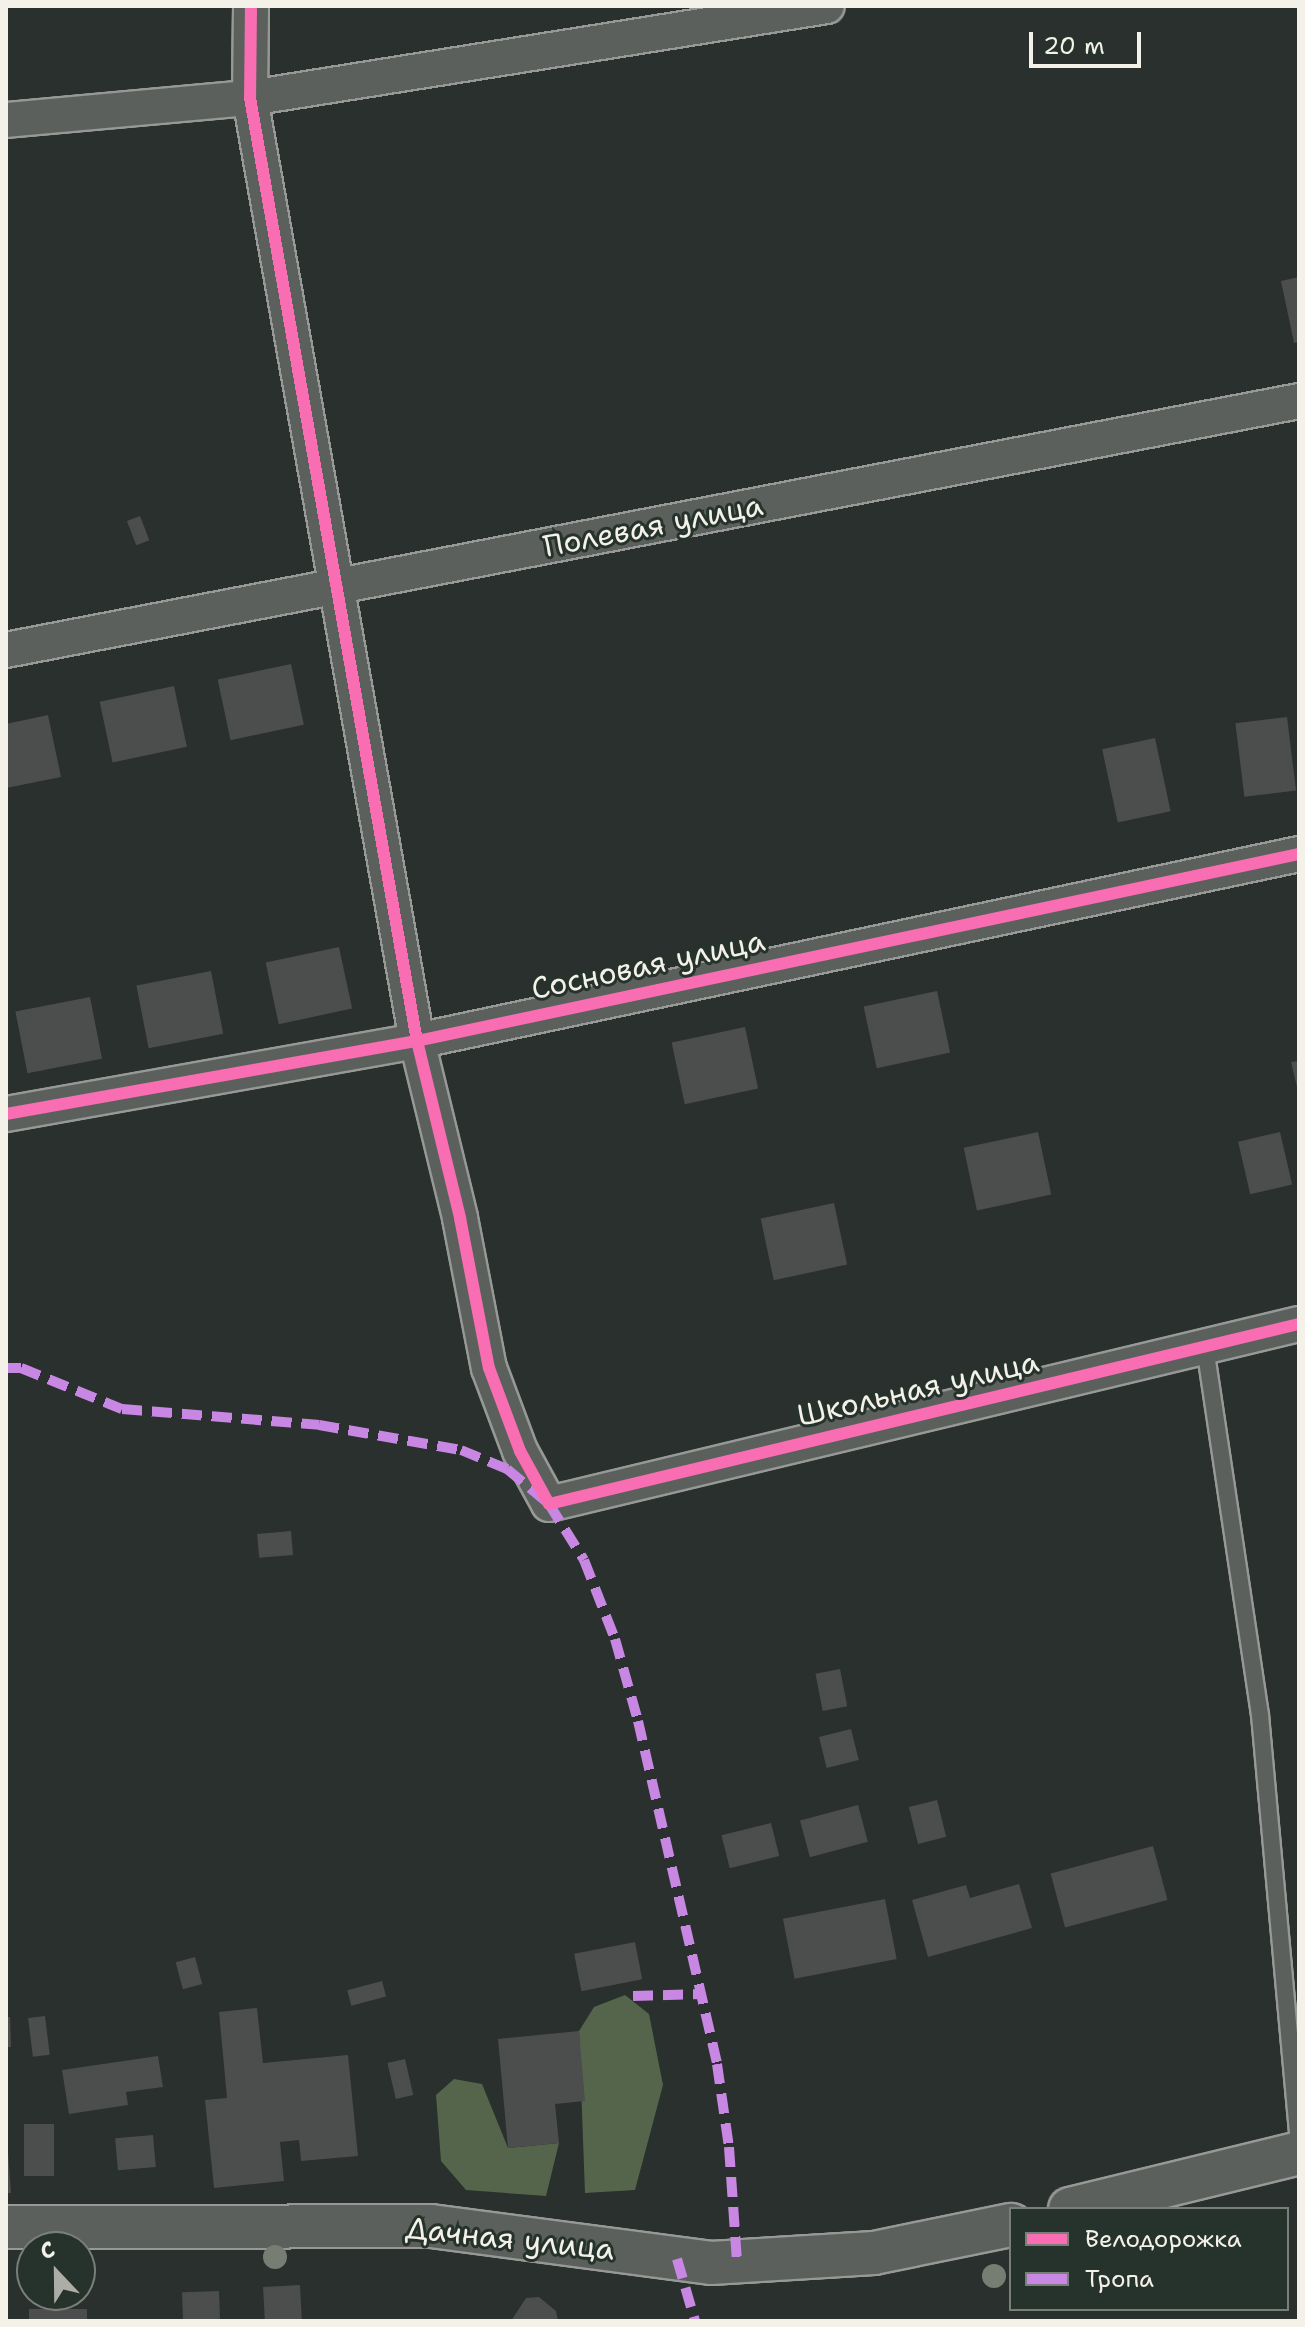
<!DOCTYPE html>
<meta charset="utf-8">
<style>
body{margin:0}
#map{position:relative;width:1305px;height:2327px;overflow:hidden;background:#29302d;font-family:"Shantell Sans",sans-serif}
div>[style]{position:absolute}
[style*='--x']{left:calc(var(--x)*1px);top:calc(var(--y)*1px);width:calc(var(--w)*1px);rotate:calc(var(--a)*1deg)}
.green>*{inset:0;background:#55654b}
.building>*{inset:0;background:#4c4d4d;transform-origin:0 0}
.roads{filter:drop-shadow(2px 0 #969996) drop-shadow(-2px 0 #969996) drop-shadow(0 2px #969996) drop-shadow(0 -2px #969996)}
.service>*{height:16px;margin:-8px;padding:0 8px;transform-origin:8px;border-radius:8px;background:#5c605c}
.minor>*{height:34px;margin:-17px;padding:0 17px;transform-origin:17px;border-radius:17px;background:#5c605c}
.tertiary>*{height:42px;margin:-21px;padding:0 21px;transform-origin:21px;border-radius:21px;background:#5c605c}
.quiet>*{height:10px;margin-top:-5px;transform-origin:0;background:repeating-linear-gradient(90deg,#c787e3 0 20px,transparent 0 30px)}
.cycleway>*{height:12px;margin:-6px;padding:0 6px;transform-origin:6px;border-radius:6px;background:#f96db3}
.trees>*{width:24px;height:24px;margin:-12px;border-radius:50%;background:#777d72}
span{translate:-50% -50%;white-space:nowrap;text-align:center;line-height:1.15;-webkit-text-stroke:6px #26332d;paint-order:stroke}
.street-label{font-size:30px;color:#f4f1e8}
.frame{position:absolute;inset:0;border:8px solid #f4f1e8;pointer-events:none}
.legend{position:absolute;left:1009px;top:2207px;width:280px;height:104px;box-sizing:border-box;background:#26332d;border:2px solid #787f78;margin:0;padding:10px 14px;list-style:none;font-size:24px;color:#f4f1e8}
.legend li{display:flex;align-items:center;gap:16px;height:40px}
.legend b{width:40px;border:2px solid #787f78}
.north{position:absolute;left:16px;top:2231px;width:80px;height:80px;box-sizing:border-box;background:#26332d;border:2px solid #787f78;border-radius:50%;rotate:338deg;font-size:22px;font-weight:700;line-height:32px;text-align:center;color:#f4f1e8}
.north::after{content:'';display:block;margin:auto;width:28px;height:36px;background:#adada7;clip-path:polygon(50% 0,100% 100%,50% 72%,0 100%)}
.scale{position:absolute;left:1029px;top:32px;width:112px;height:36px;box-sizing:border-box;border:4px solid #f4f1e8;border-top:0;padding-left:10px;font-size:24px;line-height:28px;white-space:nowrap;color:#f4f1e8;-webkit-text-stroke:6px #26332d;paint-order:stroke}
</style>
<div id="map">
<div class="green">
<div style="clip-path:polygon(625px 1995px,649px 2014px,663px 2085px,635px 2190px,585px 2193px,579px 2031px,594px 2007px)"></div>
<div style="clip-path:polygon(454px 2079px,482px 2084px,508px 2148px,559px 2143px,546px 2196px,466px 2190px,441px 2161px,436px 2095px)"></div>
</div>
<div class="building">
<div style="clip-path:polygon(1299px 277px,1299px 342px,1294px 343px,1281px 281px)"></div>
<div style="left:140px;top:516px;width:26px;height:14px;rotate:69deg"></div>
<div style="left:291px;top:664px;width:62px;height:75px;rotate:78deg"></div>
<div style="left:174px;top:686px;width:62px;height:76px;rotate:78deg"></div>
<div style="clip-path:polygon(48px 715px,61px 777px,6px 788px,6px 724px)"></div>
<div style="left:1287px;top:717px;width:74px;height:52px;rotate:83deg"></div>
<div style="left:1155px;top:738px;width:75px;height:54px;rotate:78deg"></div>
<div style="left:339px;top:947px;width:63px;height:75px;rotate:78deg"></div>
<div style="left:211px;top:971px;width:64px;height:76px;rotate:79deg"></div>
<div style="left:937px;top:991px;width:63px;height:75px;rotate:78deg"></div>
<div style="left:90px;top:997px;width:63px;height:76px;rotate:79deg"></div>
<div style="left:745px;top:1027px;width:63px;height:75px;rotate:78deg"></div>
<div style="clip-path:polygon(1299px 1061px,1299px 1091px,1298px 1091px,1291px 1062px)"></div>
<div style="left:1038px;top:1132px;width:64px;height:76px;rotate:78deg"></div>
<div style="left:1280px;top:1132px;width:54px;height:43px;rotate:77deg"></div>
<div style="left:834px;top:1203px;width:63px;height:75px;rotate:78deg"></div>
<div style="left:291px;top:1531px;width:24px;height:34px;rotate:85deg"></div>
<div style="left:840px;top:1669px;width:38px;height:25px;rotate:79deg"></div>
<div style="left:851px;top:1729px;width:32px;height:33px;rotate:76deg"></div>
<div style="left:937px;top:1800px;width:38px;height:29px;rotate:76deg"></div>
<div style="left:858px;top:1805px;width:38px;height:60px;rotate:75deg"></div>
<div style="left:771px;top:1823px;width:34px;height:51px;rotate:76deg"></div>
<div style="left:1153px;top:1846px;width:56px;height:106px;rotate:75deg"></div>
<div style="clip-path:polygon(1019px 1884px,1032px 1928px,928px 1957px,912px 1900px,966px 1885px,970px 1898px)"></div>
<div style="left:885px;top:1899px;width:61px;height:104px;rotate:79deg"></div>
<div style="left:635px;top:1942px;width:38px;height:62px;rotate:79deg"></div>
<div style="left:195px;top:1957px;width:28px;height:20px;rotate:75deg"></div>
<div style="left:382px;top:1981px;width:16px;height:36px;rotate:75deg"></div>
<div style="clip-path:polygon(257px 2008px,263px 2063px,348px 2055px,358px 2156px,301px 2161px,299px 2140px,280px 2142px,284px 2181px,214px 2188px,205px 2100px,227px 2098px,219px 2012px)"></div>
<div style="left:45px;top:2016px;width:39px;height:17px;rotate:83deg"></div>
<div style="clip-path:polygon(6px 2017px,10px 2017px,11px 2047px,6px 2047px)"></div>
<div style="clip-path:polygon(579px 2031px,585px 2101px,555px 2104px,559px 2143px,508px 2148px,498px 2039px)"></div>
<div style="clip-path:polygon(158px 2056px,163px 2087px,126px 2092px,128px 2105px,69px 2114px,62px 2070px)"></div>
<div style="left:405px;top:2059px;width:37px;height:18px;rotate:77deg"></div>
<div style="clip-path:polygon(6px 2124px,11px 2193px,6px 2193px)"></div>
<div style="left:24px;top:2124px;width:30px;height:52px"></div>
<div style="left:153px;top:2135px;width:32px;height:38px;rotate:85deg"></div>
<div style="left:300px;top:2285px;width:36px;height:37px;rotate:87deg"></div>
<div style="left:219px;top:2291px;width:30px;height:37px;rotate:88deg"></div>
<div style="clip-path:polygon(539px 2297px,556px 2311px,558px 2321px,511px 2321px,526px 2298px)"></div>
<div style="left:87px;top:2309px;width:12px;height:58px;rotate:90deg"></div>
</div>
<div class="roads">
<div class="service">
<div style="--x:1205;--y:1347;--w:372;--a:81.5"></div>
<div style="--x:1260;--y:1715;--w:429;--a:84.8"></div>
</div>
<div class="minor">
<div style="--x:251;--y:6;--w:92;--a:90.6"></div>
<div style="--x:250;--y:98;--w:958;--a:79.96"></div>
<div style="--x:417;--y:1041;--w:182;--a:76.3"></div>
<div style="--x:460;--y:1218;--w:153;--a:79.1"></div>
<div style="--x:489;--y:1368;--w:89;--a:69.5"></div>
<div style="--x:520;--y:1451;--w:60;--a:61.3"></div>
<div style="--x:549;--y:1504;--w:771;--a:-13.5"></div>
<div style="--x:6;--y:120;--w:245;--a:-5.2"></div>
<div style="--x:250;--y:98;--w:584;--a:-9.06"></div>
<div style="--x:6;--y:650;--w:1317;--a:-10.9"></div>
<div style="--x:6;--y:1114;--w:417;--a:-10.1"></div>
<div style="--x:417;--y:1041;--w:902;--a:-11.97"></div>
</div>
<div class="tertiary">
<div style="--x:1070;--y:2209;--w:236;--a:-13.7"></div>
<div style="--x:6;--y:2227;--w:425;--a:-0.1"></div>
<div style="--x:431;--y:2226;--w:282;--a:7.5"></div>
<div style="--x:711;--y:2263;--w:163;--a:-3.5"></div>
<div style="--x:874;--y:2253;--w:140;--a:-11.6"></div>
</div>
</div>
<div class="quiet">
<div style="--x:6;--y:1368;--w:15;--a:0"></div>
<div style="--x:21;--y:1368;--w:109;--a:22.1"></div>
<div style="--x:122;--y:1409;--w:198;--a:4.6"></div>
<div style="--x:319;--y:1425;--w:144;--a:10"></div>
<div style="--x:461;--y:1450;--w:50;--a:22.4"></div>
<div style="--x:507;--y:1469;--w:55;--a:39.8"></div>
<div style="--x:549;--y:1504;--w:66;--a:58"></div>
<div style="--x:584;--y:1560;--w:85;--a:68.6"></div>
<div style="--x:615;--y:1639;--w:85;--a:74.3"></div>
<div style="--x:638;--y:1721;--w:352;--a:77"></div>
<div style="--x:717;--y:2064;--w:84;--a:81.8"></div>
<div style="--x:729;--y:2147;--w:115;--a:86"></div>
<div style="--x:633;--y:1996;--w:69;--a:-1.7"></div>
<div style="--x:677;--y:2259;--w:65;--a:73.8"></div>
</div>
<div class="cycleway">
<div style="--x:251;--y:6;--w:92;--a:90.6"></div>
<div style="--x:250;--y:98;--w:958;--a:79.96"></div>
<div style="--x:417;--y:1041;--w:182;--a:76.3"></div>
<div style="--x:460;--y:1218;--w:153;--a:79.1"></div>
<div style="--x:489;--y:1368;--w:89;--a:69.5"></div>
<div style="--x:520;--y:1451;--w:60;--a:61.3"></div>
<div style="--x:549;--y:1504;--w:771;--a:-13.5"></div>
<div style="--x:6;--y:1114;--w:417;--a:-10.1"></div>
<div style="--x:417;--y:1041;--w:902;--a:-11.97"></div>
</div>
<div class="trees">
<div style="left:275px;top:2257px"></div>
<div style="left:994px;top:2276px"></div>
</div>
<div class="street-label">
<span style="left:653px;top:526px;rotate:-11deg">Полевая улица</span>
<span style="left:648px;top:965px;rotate:-12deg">Сосновая улица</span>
<span style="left:918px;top:1389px;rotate:-13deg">Школьная улица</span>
<span style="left:510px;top:2239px;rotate:6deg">Дачная улица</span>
</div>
<div class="frame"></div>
<ul class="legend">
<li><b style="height:10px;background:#f96db3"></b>Велодорожка</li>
<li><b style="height:10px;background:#c787e3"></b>Тропа</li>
</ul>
<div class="north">С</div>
<div class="scale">20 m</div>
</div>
